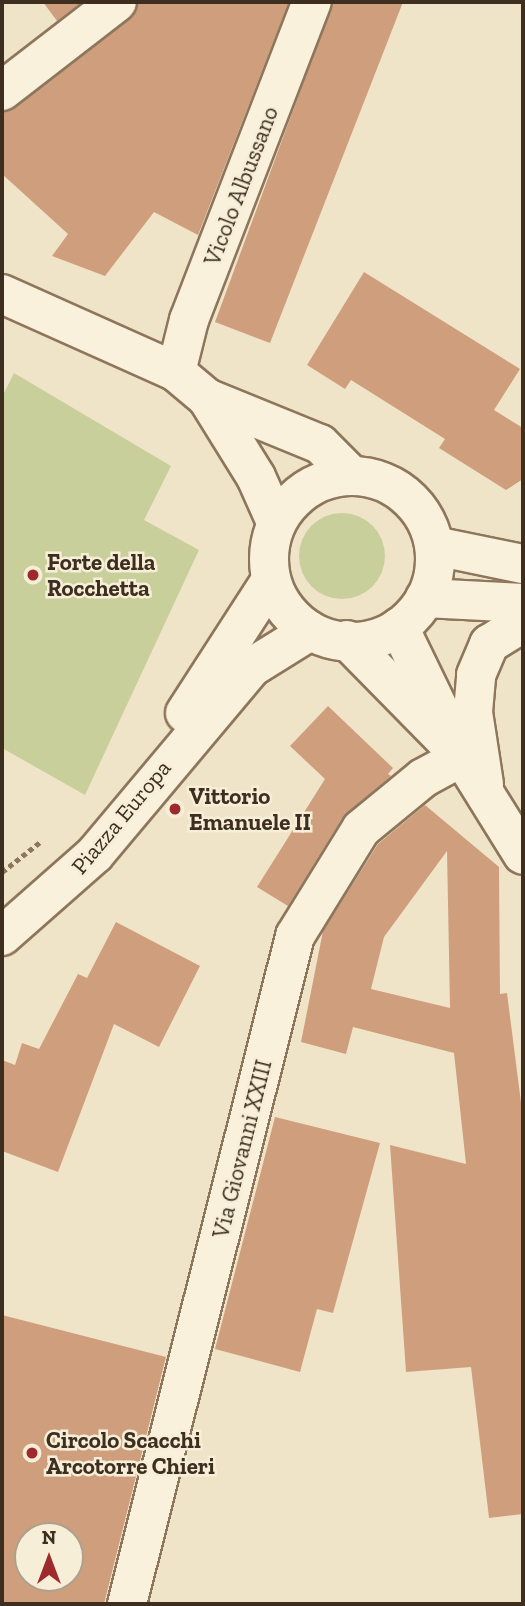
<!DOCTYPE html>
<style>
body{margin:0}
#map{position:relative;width:525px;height:1606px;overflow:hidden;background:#f0e4c8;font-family:"Zilla Slab",serif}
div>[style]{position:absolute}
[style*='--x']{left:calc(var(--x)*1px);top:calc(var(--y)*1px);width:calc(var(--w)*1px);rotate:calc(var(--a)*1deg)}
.green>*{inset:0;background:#c9cf9b}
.round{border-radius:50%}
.building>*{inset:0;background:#cf9f7d}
.path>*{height:4.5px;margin-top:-2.25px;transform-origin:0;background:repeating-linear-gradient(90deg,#8d765c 0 5px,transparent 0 8.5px)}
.roads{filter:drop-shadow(2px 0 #8d765c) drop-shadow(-2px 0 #8d765c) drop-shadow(0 2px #8d765c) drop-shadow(0 -2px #8d765c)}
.minor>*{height:38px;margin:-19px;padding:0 19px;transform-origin:19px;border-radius:19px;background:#faf1dc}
.minor>.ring{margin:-19px;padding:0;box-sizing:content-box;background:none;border:38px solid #faf1dc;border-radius:50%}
.dots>*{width:19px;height:19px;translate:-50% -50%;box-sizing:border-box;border:4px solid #f7eed8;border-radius:50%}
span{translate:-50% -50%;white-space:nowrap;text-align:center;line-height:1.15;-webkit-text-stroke:5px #f7eed8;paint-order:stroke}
.street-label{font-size:23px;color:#3d2e20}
.poi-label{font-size:23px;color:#3d2e20;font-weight:700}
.left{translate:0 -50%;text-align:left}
.frame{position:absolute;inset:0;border:4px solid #3d2e20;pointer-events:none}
.north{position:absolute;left:14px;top:1522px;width:70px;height:70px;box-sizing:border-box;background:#f7eed8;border:2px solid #ada18e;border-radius:50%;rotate:0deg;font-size:19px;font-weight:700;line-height:28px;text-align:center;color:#3d2e20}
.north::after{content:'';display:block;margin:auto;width:24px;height:32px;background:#9e2a2b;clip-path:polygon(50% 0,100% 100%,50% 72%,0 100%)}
</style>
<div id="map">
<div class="green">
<div style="clip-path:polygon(14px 373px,171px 466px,144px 520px,199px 550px,85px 795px,2px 748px,2px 397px)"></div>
<div class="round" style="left:299px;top:513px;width:86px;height:86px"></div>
</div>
<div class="building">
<div style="clip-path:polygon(43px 2px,82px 2px,57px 21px)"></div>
<div style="clip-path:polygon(138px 2px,289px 2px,198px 235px,154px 212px,105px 276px,52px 256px,68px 234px,2px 174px,2px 112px,15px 108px,130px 19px)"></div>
<div style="clip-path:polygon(333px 2px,403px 2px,270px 343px,215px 322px)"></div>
<div style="clip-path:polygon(364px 272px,520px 369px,494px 410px,523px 428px,523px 479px,506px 490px,439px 448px,445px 439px,351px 380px,345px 389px,307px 365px)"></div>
<div style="clip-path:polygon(328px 706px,393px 768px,388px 774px,391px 776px,343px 817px,288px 906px,257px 887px,325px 779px,290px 746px)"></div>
<div style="clip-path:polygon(evenodd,425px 805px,499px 867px,500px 994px,507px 993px,523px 1118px,523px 1514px,489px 1518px,471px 1367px,406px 1372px,390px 1145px,466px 1164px,454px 1053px,353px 1027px,346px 1054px,301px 1042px,323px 931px,378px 844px,425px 805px,447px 851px,450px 1008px,371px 989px,384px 937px,447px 851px)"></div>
<div style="clip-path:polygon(116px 922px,200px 966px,159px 1047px,114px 1024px,58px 1172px,2px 1151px,2px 1060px,15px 1065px,22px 1043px,39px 1049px,78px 974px,87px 978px)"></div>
<div style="clip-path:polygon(275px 1117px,380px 1143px,333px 1313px,317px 1309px,300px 1372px,215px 1349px)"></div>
<div style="clip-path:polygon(evenodd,2px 1315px,166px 1357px,104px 1604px,2px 1604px,2px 1315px,28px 1536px,70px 1536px,70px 1578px,28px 1578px,28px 1536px)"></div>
</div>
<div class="path">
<div style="--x:2;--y:872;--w:48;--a:-38.3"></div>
</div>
<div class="roads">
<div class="minor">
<div style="--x:2;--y:91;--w:145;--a:-37.7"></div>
<div style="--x:2;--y:294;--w:191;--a:24.1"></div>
<div style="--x:176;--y:372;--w:40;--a:40"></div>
<div style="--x:207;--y:398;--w:93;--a:58.2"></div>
<div style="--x:256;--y:477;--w:49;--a:66"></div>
<div style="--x:176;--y:372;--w:54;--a:-76"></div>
<div style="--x:189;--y:320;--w:341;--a:-68.9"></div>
<div style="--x:207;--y:398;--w:122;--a:22.2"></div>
<div style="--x:320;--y:444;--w:44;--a:45"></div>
<div class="ring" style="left:269px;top:476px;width:128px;height:128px"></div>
<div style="--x:435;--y:546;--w:90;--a:11.6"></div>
<div style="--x:425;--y:598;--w:98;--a:2.9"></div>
<div style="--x:399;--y:627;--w:114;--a:64.1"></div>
<div style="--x:347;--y:640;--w:164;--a:45.5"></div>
<div style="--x:462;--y:757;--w:115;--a:58.1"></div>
<div style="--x:185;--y:713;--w:158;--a:-57.1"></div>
<div style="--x:484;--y:784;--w:73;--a:-98.7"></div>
<div style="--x:473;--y:712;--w:37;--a:-85"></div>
<div style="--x:476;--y:675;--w:34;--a:-67"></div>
<div style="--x:489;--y:644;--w:40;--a:-32"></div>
<div style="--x:2;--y:936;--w:124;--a:-41.4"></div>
<div style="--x:95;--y:854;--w:244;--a:-50"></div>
<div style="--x:252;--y:667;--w:68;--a:-31.8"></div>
<div style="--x:127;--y:1604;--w:689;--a:-75.88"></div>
<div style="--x:295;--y:936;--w:126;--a:-58.3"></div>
<div style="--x:361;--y:829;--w:80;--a:-39.4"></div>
<div style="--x:423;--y:778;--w:44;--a:-28.3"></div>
</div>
</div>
<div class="dots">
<div style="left:33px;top:575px;background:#9e2a2b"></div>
<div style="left:175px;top:809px;background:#9e2a2b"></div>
<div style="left:32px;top:1453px;background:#9e2a2b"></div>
</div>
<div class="street-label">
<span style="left:241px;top:186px;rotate:-69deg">Vicolo Albussano</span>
<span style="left:121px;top:817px;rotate:-50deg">Piazza Europa</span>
<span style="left:242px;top:1149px;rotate:-76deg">Via Giovanni XXIII</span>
</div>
<div class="poi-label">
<span class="left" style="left:47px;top:575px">Forte della<br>Rocchetta</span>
<span class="left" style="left:189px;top:809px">Vittorio<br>Emanuele II</span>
<span class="left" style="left:46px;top:1453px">Circolo Scacchi<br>Arcotorre Chieri</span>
</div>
<div class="frame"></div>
<div class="north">N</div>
</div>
